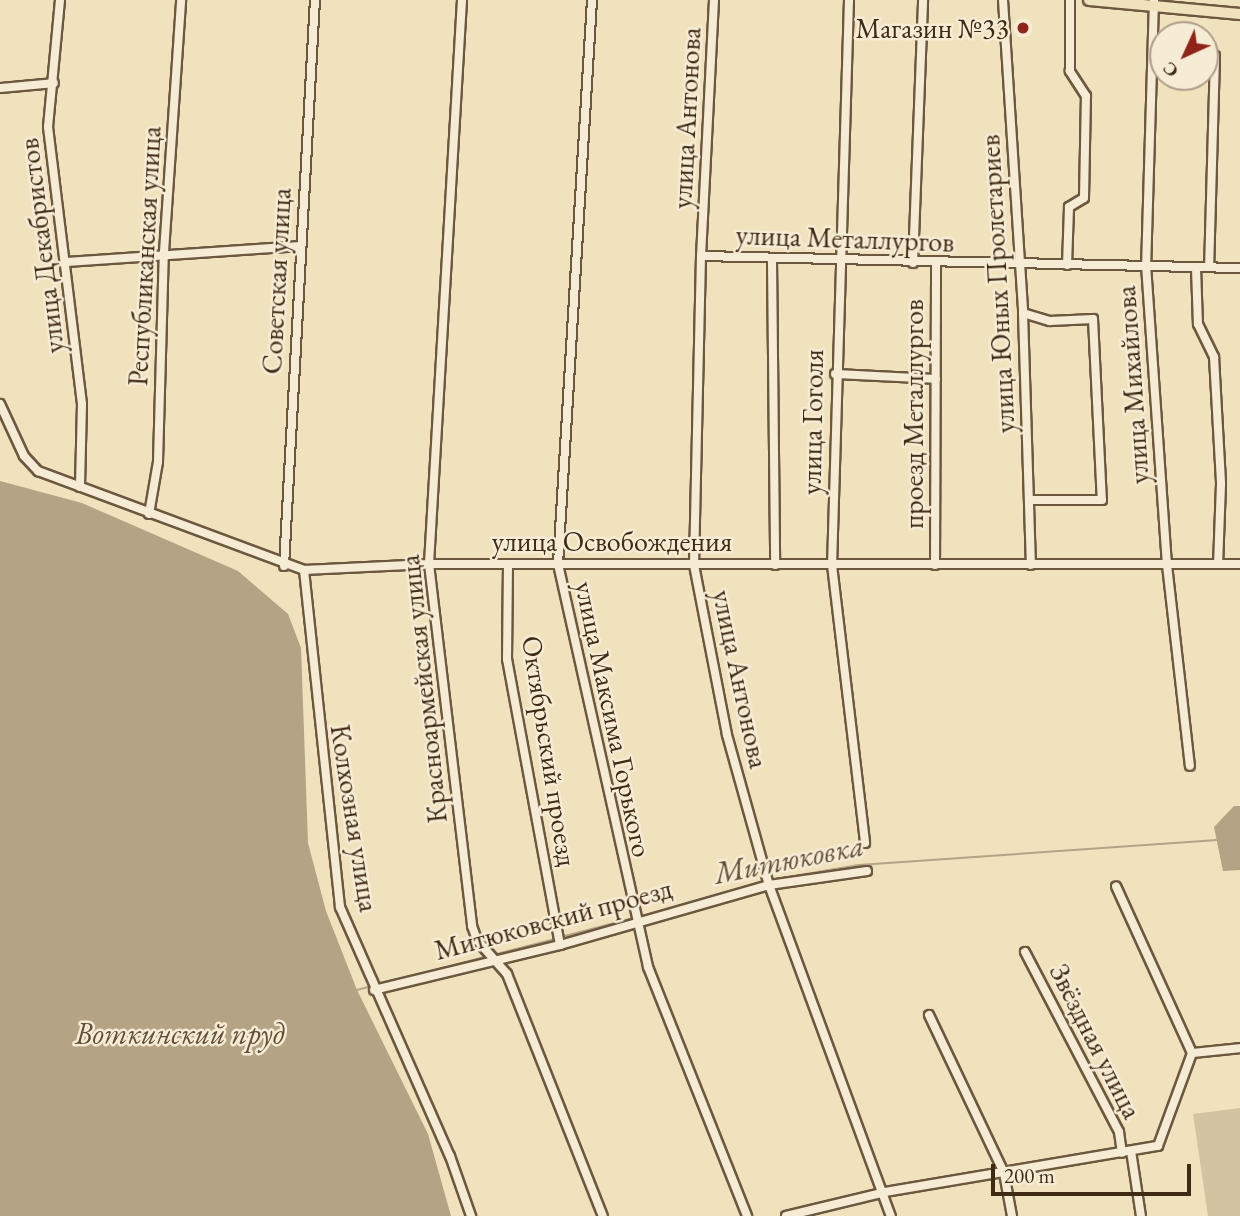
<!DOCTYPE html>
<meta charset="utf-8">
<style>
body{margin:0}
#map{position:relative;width:1240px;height:1216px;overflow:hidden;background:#f1e2be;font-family:"EB Garamond",serif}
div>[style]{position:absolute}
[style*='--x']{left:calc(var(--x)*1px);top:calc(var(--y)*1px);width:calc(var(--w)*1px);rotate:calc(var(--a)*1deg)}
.green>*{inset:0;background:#d3c3a1}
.water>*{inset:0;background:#b4a384}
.stream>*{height:2px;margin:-1px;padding:0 1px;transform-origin:1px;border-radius:1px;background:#b4a384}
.roads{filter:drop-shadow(2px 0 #6c583e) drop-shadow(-2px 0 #6c583e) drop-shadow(0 2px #6c583e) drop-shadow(0 -2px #6c583e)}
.minor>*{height:8px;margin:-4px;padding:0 4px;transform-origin:4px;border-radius:4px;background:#f6ecd5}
.major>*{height:10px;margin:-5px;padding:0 5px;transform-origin:5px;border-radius:5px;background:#f1e2be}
.dots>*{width:19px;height:19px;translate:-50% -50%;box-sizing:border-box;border:4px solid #f6ecd5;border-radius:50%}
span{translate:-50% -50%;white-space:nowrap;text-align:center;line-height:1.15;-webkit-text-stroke:5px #f6ecd5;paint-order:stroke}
.poi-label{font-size:28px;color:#3f2a14}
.right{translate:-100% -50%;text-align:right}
.street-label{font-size:28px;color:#3f2a14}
.water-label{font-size:30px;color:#624e36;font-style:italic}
.north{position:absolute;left:1149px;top:21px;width:70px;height:70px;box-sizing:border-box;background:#f6ecd5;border:2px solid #ad9e88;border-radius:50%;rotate:225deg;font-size:19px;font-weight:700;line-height:28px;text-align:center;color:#3f2a14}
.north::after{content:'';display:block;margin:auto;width:24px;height:32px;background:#8f2418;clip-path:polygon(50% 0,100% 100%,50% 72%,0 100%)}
.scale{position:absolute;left:991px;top:1164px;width:200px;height:32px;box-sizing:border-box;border:4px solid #3f2a14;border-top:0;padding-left:9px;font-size:21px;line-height:24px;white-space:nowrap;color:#3f2a14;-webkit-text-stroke:5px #f6ecd5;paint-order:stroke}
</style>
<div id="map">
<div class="green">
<div style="clip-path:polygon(1240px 1108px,1240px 1216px,1208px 1216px,1193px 1114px)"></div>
</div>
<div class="water">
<div style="clip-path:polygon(0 481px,82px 503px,238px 571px,288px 614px,301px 648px,308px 843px,326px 911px,357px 990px,428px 1134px,451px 1216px,0 1216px)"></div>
<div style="clip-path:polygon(1234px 806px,1240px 806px,1240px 870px,1223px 871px,1214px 827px)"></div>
</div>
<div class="stream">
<div style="--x:770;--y:880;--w:90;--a:-9.6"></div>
<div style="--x:859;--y:865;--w:359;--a:-4"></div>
<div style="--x:723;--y:894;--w:44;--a:-17.2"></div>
<div style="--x:639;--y:917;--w:82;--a:-14.9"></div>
<div style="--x:561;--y:937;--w:74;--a:-14.8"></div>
<div style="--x:493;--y:955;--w:64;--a:-14.5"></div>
<div style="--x:378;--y:985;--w:114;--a:-14.8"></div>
<div style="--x:357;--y:990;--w:16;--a:-15"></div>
</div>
<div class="roads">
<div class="minor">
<div style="--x:60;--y:0;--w:128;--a:95.4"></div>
<div style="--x:48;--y:127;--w:279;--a:83"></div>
<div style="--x:82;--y:404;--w:83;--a:91.4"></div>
<div style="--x:462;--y:0;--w:565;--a:93.35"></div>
<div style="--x:429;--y:564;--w:365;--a:83.2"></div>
<div style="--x:472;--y:926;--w:15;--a:70"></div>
<div style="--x:477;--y:940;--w:45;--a:48.6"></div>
<div style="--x:507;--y:974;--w:260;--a:68.4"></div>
<div style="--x:592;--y:0;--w:565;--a:93.45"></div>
<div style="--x:558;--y:564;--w:413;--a:77.4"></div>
<div style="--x:648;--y:967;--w:268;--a:68.3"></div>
<div style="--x:714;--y:0;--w:256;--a:92.9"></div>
<div style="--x:701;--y:256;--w:309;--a:91.3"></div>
<div style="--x:694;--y:565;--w:173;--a:79"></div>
<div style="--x:727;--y:735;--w:156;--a:74.4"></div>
<div style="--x:769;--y:885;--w:353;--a:69.8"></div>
<div style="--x:849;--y:0;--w:565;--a:91.72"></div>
<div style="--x:832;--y:565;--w:280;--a:83.2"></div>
<div style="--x:1003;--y:0;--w:314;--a:86.3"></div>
<div style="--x:1023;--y:313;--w:252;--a:88.2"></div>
<div style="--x:1154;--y:0;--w:265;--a:91.7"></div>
<div style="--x:1146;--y:265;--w:301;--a:86"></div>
<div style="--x:1167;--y:565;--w:202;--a:83.5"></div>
<div style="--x:1205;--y:56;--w:10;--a:0"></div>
<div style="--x:1215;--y:56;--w:211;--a:91.6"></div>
<div style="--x:0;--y:88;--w:54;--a:-5.3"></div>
<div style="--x:701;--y:256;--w:539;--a:1.28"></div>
<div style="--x:772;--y:260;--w:305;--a:89.4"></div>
<div style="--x:67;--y:262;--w:234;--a:-3.9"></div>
<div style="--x:913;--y:263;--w:263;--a:-87.8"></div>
<div style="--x:1067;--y:265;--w:58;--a:-88"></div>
<div style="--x:1069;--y:207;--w:17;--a:-31"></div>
<div style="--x:1084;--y:198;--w:102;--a:-88.9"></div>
<div style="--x:1086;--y:96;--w:30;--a:-123"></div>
<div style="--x:1070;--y:71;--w:71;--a:-90"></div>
<div style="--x:1196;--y:268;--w:56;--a:88"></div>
<div style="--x:1198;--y:324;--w:37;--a:64"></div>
<div style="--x:1214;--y:357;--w:127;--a:86.8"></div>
<div style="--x:1221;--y:484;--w:80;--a:92.1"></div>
<div style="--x:1023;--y:313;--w:28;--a:17"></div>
<div style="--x:1050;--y:321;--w:43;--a:-2.7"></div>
<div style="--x:1093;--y:319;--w:181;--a:87.2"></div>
<div style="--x:1102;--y:500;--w:71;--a:180"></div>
<div style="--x:835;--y:374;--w:101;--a:2.8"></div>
<div style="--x:0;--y:404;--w:57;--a:65.2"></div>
<div style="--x:24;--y:456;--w:21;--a:47"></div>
<div style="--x:38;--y:471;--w:284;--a:20.4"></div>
<div style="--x:304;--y:570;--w:125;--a:-2.7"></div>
<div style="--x:429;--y:564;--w:811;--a:0"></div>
<div style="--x:149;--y:514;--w:53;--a:-80.2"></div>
<div style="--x:158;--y:462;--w:210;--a:-88.4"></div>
<div style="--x:164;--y:252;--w:253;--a:-86.1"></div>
<div style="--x:508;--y:564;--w:95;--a:90.6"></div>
<div style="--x:507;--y:659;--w:291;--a:79.5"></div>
<div style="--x:935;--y:565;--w:301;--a:-89.8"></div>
<div style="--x:284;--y:566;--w:567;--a:-86.87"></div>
<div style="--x:304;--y:570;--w:339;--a:83.9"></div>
<div style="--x:340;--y:907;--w:272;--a:66.2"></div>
<div style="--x:450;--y:1156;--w:64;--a:70.7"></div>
<div style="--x:1025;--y:952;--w:203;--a:62.4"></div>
<div style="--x:1119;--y:1132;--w:21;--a:82"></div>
<div style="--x:374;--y:990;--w:191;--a:-13.6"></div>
<div style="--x:560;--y:945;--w:217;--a:-16"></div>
<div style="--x:769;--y:885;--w:99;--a:-8.1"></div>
<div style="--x:929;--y:1015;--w:175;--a:64.6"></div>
<div style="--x:1004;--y:1173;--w:44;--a:79.5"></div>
<div style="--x:1192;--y:1053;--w:48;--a:-5.9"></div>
<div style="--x:1131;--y:1151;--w:66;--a:81.3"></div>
<div style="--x:786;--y:1216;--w:102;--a:-13.6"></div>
<div style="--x:885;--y:1192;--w:277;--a:-9.6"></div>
<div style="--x:1158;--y:1146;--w:99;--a:-69.9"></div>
<div style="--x:1192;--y:1053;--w:183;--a:-114.5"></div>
</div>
<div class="major">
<div style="--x:1089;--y:0;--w:152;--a:5.3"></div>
</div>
</div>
<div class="dots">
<div style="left:1023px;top:28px;background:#8f2418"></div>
</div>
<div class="poi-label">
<span class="right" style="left:1009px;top:28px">Магазин №33</span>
</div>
<div class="street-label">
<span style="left:686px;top:118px;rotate:-87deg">улица Антонова</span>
<span style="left:845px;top:238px;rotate:2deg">улица Металлургов</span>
<span style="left:41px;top:246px;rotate:-97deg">улица Декабристов</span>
<span style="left:144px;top:256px;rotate:-87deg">Республиканская улица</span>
<span style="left:276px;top:281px;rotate:-87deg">Советская улица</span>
<span style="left:997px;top:284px;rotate:-93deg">улица Юных Пролетариев</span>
<span style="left:1132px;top:385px;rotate:-94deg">улица Михайлова</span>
<span style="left:913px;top:414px;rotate:-90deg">проезд Металлургов</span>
<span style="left:812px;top:422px;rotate:-89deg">улица Гоголя</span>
<span style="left:612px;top:541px">улица Освобождения</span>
<span style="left:741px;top:679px;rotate:78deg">улица Антонова</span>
<span style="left:423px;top:689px;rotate:-96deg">Красноармейская улица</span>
<span style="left:614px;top:719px;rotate:78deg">улица Максима Горького</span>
<span style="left:550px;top:751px;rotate:81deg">Октябрьский проезд</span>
<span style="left:355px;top:818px;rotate:81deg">Колхозная улица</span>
<span style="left:553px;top:919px;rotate:-15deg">Митюковский проезд</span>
<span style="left:1096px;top:1041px;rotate:63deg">Звёздная улица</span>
</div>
<div class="water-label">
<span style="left:789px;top:860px;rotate:-11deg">Митюковка</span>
<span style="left:180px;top:1034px">Воткинский пруд</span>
</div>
<div class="north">С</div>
<div class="scale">200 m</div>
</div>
